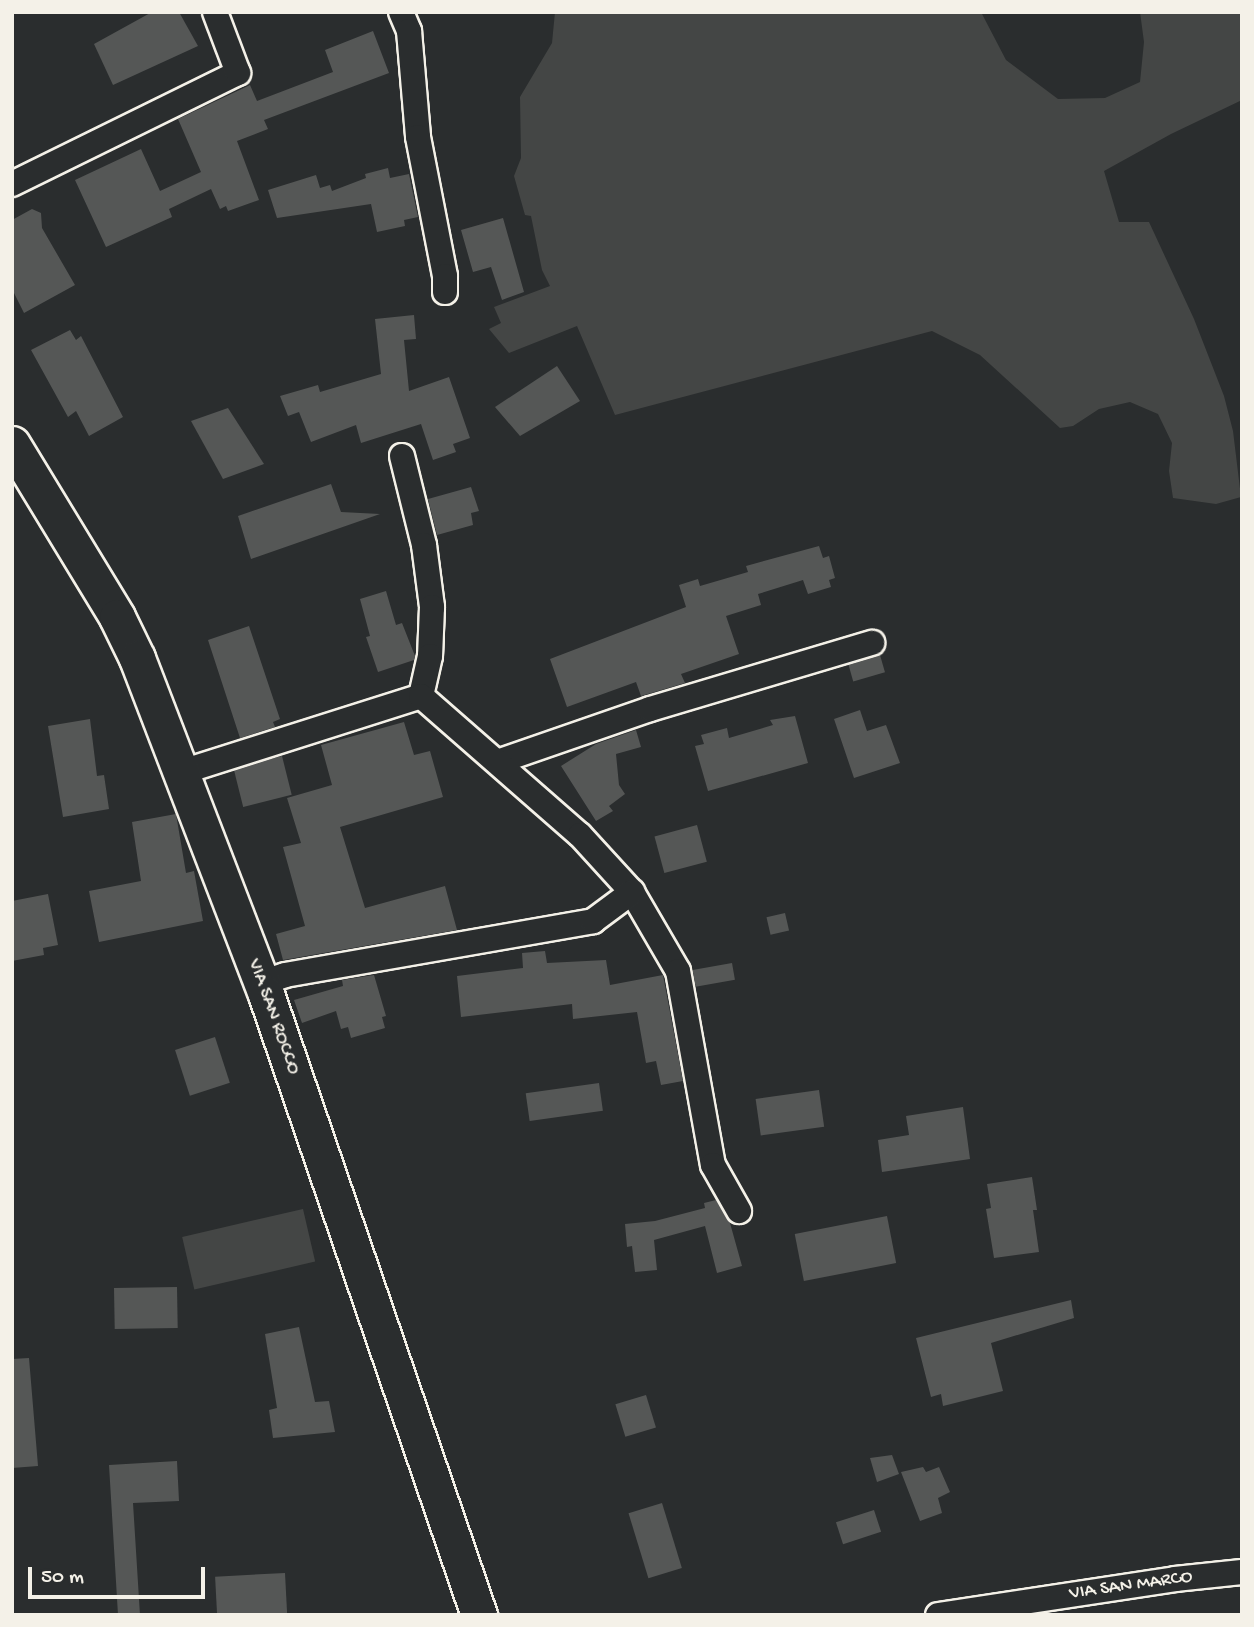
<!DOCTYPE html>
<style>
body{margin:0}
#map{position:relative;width:1254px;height:1627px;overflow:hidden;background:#2a2d2e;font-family:"Gochi Hand",sans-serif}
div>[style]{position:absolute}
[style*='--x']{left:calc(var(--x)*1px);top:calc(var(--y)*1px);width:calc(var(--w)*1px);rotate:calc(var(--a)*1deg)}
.green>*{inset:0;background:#444645;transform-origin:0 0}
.building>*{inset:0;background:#555756;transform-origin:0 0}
.roads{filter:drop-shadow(2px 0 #f4f1e8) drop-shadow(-2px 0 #f4f1e8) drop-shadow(0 2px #f4f1e8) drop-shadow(0 -2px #f4f1e8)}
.street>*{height:24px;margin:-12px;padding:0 12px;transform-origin:12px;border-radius:12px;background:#2a2d2e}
.secondary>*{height:35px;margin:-17.5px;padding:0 17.5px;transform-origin:17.5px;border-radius:17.5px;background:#2a2d2e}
span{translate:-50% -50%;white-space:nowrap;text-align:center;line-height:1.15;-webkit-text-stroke:5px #2a2d2e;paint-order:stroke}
.street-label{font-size:19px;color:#f4f1e8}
.frame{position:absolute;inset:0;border:14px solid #f4f1e8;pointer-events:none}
.scale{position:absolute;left:28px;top:1567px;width:177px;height:32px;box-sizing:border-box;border:4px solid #f4f1e8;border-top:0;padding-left:9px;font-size:21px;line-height:24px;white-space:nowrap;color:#f4f1e8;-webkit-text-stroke:5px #2a2d2e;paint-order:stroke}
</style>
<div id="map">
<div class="green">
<div style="clip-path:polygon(555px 12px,981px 12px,1006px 60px,1058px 99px,1105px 98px,1140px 82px,1144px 42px,1140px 12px,1242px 12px,1242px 100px,1171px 134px,1104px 171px,1119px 222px,1149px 222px,1194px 319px,1224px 396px,1233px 431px,1241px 497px,1216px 504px,1173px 498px,1169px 471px,1172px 443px,1158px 414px,1130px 402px,1099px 409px,1073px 426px,1060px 428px,980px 355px,932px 331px,615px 415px,577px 326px,509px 353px,489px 329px,501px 323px,494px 307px,550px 286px,542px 270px,531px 216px,525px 215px,514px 176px,521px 158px,520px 97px,552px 43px)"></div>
<div style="left:303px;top:1209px;width:54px;height:124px;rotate:77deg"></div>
</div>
<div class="building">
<div style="clip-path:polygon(152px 12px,179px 12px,198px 46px,113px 85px,94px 44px)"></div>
<div style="clip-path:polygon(373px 31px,389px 73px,264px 120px,268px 129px,237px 141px,259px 200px,228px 211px,226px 206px,220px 209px,211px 189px,169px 209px,172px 217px,106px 247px,75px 180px,141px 149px,160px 191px,201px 172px,178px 119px,250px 85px,257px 101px,333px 72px,325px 50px)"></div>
<div style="clip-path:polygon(388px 168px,390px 178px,409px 174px,418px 217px,404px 220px,405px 226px,377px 232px,371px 204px,277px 218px,268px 190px,316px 175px,320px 188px,330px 185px,332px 191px,366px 178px,365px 174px)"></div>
<div style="clip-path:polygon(32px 209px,41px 213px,42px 228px,75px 285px,24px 313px,12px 289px,12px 220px)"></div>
<div style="clip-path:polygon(503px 218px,524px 292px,502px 300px,491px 267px,473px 272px,461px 230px)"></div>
<div style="clip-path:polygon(414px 315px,416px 339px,404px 340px,409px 391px,449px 377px,470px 438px,453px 444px,456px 452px,433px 460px,421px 424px,361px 443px,356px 425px,311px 442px,299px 412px,288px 416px,280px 396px,318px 385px,320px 392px,381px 374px,375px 319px)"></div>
<div style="clip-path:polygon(70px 330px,76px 340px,81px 336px,123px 417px,89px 436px,76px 411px,68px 417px,31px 350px)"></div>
<div style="clip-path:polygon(557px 366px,580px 401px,520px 436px,495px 407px)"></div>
<div style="clip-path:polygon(228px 408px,264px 464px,223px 479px,191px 421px)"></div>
<div style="clip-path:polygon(331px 484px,341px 512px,380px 514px,251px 559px,238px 516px)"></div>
<div style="clip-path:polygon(471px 487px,479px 511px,471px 513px,473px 525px,437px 535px,428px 499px)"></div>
<div style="clip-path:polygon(819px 546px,823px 558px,829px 556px,835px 578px,829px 580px,831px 587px,808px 594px,803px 580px,758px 594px,761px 605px,726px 616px,739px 654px,681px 674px,685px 683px,641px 696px,636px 682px,567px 707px,550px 659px,686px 607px,679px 585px,698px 579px,700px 586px,748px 572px,746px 566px)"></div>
<div style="clip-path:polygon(386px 591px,396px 625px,402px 623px,415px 656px,414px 660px,378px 672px,366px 637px,370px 636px,360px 599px)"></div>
<div style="clip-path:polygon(249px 626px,280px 719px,273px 722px,275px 727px,240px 738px,208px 640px)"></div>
<div style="left:880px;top:655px;width:18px;height:33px;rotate:74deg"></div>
<div style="clip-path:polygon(860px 710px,867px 731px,886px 725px,900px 763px,854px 778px,834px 719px)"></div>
<div style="clip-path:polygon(795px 716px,808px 763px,708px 791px,695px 746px,704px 744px,701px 735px,727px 728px,729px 738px,773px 725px,770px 720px)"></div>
<div style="clip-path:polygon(90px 719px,97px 776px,104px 775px,109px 809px,63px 817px,48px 726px)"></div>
<div style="clip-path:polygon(404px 722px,414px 755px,430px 751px,443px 797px,340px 827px,365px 908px,445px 886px,457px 930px,283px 960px,276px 934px,305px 926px,283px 847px,301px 843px,287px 798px,332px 785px,321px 745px)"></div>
<div style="clip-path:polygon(636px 730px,641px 747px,616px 754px,619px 785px,625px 794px,609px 806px,613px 811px,596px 821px,561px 766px,596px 744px)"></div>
<div style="left:282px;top:756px;width:40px;height:50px;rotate:76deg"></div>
<div style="clip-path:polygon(176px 814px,186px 873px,194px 871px,203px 921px,99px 942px,89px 891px,141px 881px,132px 822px)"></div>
<div style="left:697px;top:825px;width:38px;height:44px;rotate:75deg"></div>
<div style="clip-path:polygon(48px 894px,58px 945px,43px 948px,44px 955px,12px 961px,12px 901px)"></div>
<div style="left:785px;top:913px;width:18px;height:19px;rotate:77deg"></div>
<div style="clip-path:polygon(545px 951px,547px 963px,606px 960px,610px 985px,663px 975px,683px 1081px,661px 1085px,656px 1061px,646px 1063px,637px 1012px,573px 1019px,572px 1004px,461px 1017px,457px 976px,523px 968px,522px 953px)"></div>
<div style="left:732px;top:963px;width:17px;height:40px;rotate:80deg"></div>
<div style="clip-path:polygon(374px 975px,386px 1016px,382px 1017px,385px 1028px,351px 1038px,348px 1027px,341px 1029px,336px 1011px,302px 1023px,294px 1000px,343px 986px,342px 980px)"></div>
<div style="left:215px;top:1037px;width:48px;height:42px;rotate:72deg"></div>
<div style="left:599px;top:1083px;width:28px;height:74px;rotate:82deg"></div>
<div style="left:819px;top:1090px;width:37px;height:64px;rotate:82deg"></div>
<div style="clip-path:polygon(963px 1107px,970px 1159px,882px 1172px,878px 1140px,909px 1135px,906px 1116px)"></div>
<div style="clip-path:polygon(1032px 1177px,1037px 1210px,1033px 1210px,1039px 1252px,994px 1258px,986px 1209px,991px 1208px,987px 1184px)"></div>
<div style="clip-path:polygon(716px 1200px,730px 1223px,742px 1266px,717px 1273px,705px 1226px,654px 1240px,657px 1270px,635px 1272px,632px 1246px,627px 1247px,625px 1224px,655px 1221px,705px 1208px,704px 1203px)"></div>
<div style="left:887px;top:1216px;width:48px;height:94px;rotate:79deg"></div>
<div style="left:177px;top:1287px;width:41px;height:63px;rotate:89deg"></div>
<div style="clip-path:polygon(1071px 1300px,1074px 1318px,991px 1343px,1003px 1391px,943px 1406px,941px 1394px,931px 1397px,916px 1338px)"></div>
<div style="clip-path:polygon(299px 1327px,315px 1402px,329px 1401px,335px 1432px,273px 1438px,269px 1410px,277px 1408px,265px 1334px)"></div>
<div style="clip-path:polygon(29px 1358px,38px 1466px,12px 1468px,12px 1359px)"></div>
<div style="left:646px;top:1395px;width:34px;height:32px;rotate:73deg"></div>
<div style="clip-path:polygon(892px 1455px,899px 1474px,877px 1482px,870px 1458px)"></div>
<div style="clip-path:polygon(177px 1461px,179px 1501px,133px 1503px,140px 1615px,118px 1615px,109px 1465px)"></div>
<div style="clip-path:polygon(923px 1467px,926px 1472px,939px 1467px,950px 1492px,938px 1498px,942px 1513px,920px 1521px,901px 1472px)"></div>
<div style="left:662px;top:1503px;width:68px;height:35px;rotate:73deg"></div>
<div style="left:874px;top:1510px;width:23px;height:40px;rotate:72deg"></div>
<div style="left:285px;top:1573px;width:42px;height:70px;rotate:87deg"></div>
</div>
<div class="roads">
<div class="street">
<div style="--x:401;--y:12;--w:21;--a:67"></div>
<div style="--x:409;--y:31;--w:106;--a:85.1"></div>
<div style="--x:418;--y:137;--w:142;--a:79"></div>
<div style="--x:445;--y:276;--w:16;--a:90"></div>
<div style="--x:12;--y:184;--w:252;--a:-26.2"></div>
<div style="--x:238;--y:73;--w:65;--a:-110.7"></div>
<div style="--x:402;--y:456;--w:92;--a:76.1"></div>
<div style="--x:424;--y:545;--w:63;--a:82.6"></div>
<div style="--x:432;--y:607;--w:49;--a:92.3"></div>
<div style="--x:430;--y:656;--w:41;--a:102.7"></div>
<div style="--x:500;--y:761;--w:159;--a:-19.1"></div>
<div style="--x:650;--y:709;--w:232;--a:-16.6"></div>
<div style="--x:182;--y:772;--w:251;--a:-17.6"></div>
<div style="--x:421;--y:696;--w:211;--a:41.2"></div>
<div style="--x:580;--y:835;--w:77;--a:47.6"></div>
<div style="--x:632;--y:892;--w:91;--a:59.8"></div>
<div style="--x:678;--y:971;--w:197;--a:79.8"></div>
<div style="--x:713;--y:1165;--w:53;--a:60.5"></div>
<div style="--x:261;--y:983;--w:25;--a:-18"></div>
<div style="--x:285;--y:975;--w:313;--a:-9.9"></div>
<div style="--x:593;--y:921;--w:49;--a:-36.6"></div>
<div style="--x:938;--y:1615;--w:240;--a:-8.6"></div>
<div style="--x:1175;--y:1579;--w:67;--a:-6"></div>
</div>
<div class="secondary">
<div style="--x:12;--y:444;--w:202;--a:58.7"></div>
<div style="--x:117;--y:617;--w:46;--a:64"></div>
<div style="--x:137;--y:658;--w:360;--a:69"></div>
<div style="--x:266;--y:994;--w:657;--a:71.07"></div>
</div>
</div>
<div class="street-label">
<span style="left:273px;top:1017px;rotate:70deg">VIA SAN ROCCO</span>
<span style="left:1131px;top:1586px;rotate:-8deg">VIA SAN MARCO</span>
</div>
<div class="frame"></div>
<div class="scale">50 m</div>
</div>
